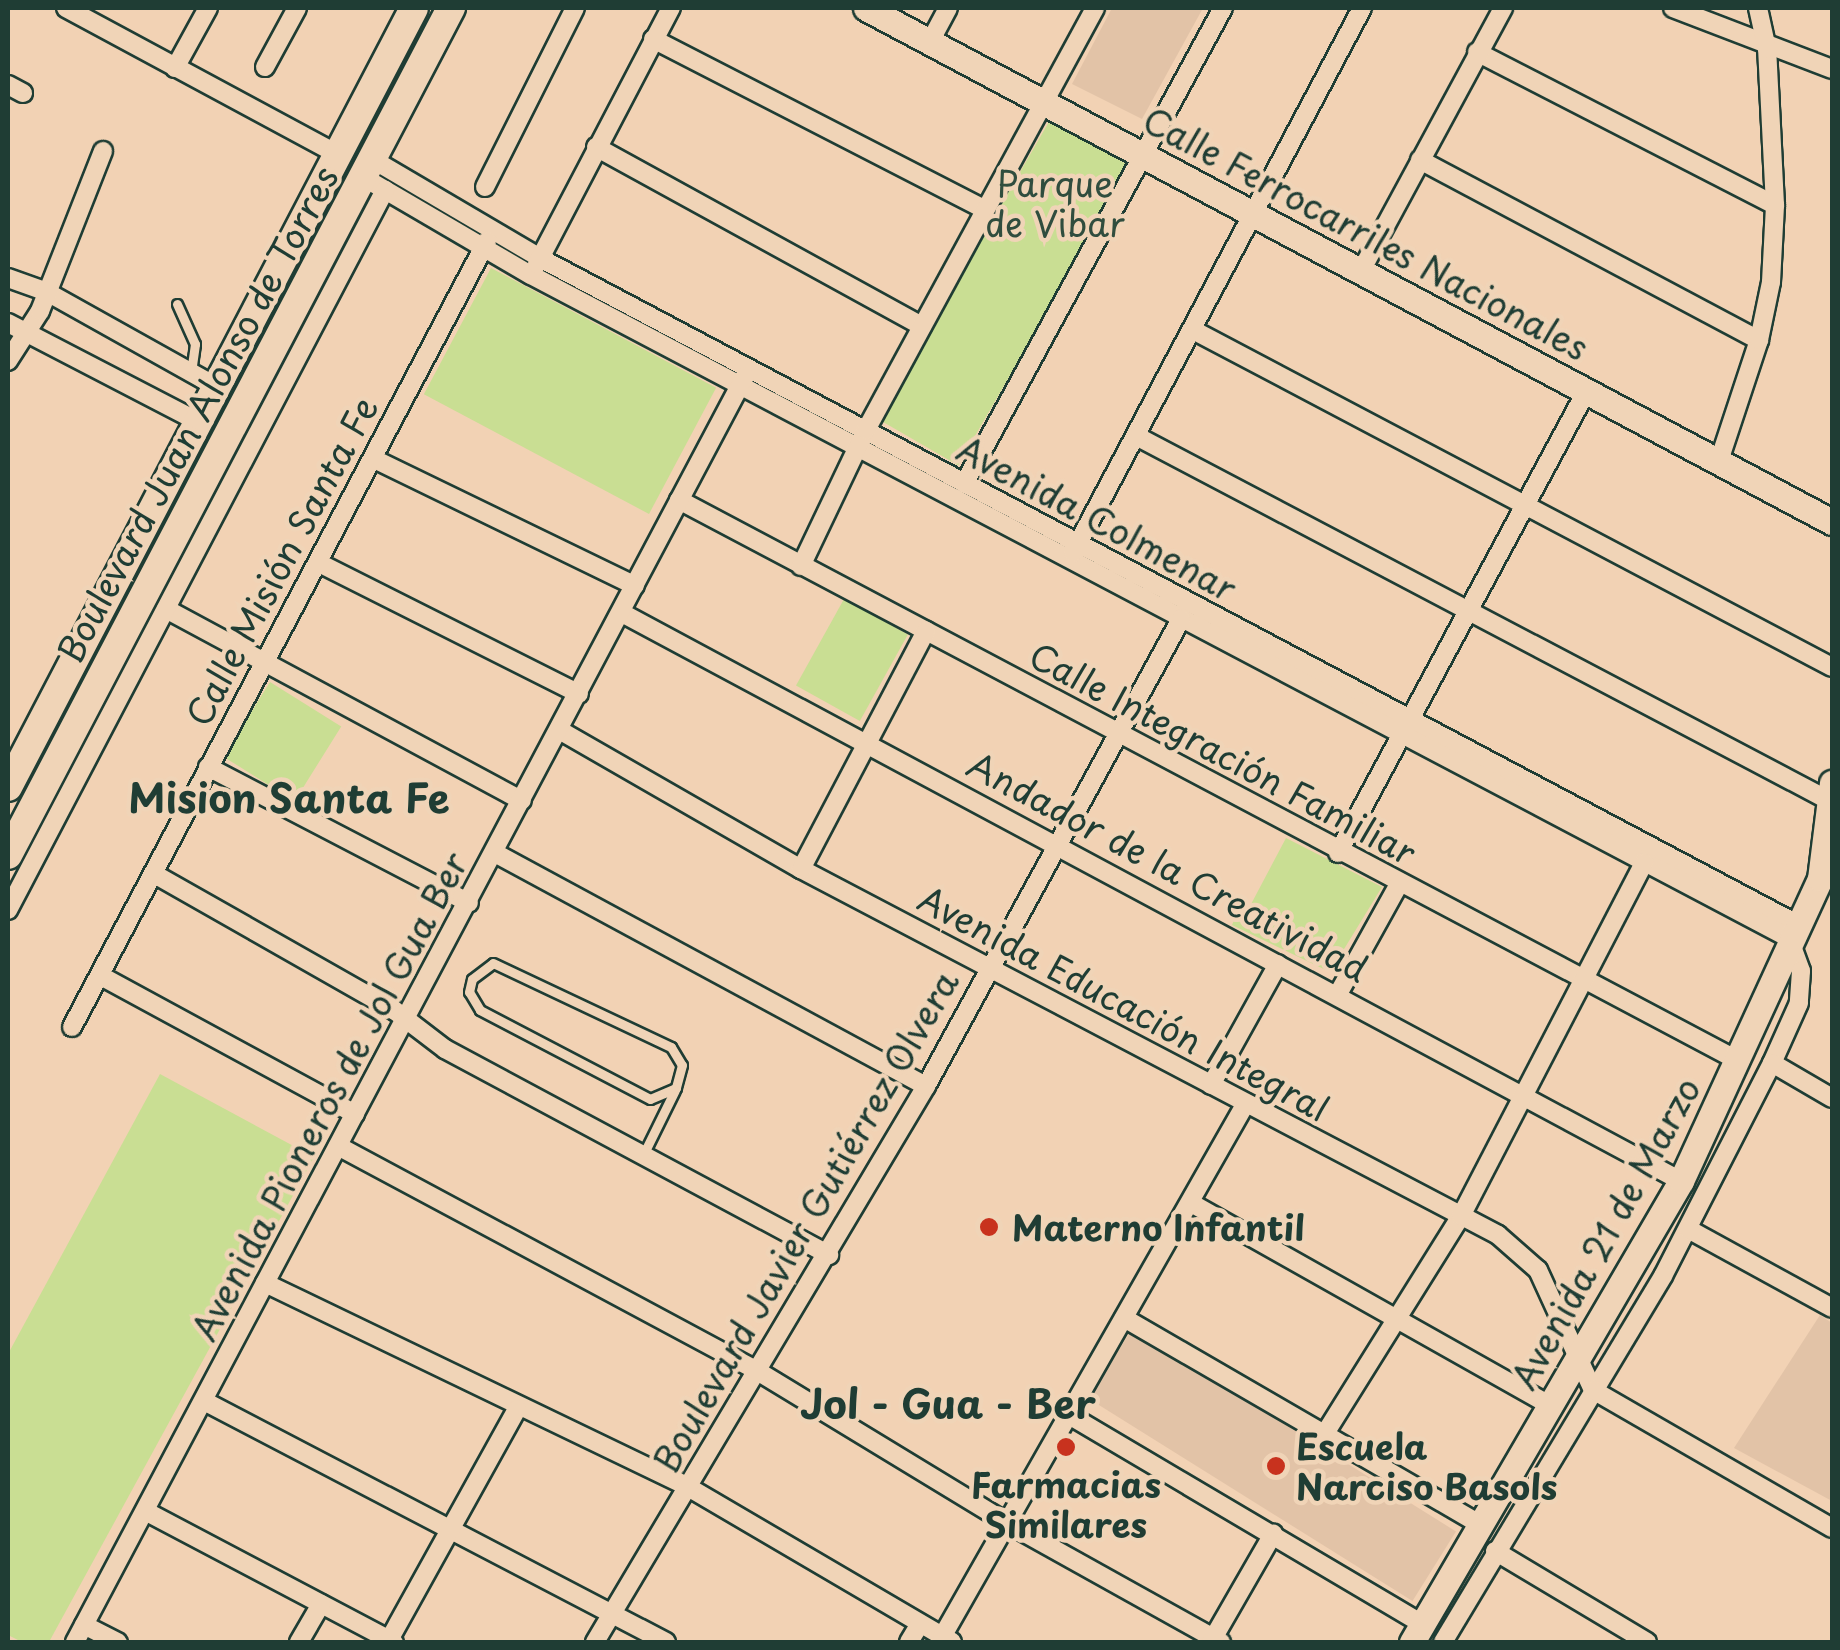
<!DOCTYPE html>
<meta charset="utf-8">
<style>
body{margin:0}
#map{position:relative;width:1840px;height:1650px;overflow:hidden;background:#f2d2b4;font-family:"Playpen Sans",sans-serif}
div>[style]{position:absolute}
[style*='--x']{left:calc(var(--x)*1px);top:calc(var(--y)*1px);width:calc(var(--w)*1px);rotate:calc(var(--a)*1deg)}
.built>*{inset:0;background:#e2c3a7;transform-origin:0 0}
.green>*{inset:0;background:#c9de93;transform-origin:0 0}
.roads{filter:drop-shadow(2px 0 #1f3d34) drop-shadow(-2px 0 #1f3d34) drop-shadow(0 2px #1f3d34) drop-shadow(0 -2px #1f3d34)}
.lane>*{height:9px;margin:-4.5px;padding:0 4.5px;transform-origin:4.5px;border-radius:4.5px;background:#f0d4b7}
.street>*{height:18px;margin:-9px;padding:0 9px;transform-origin:9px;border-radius:9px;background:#f0d4b7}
.secondary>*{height:25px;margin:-12.5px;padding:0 12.5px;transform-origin:12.5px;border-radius:12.5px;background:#f0d4b7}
.primary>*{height:28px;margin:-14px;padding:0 14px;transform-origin:14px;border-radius:14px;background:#f0d4b7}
.dots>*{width:28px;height:28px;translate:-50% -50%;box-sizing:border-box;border:5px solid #f0d4b7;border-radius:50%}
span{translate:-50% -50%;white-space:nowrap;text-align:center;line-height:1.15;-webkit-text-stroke:9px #f0d4b7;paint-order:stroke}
.park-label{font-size:35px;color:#304d3e}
.street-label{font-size:35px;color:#1f3d34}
.poi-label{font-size:35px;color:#1f3d34;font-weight:700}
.left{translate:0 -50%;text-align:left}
.quarter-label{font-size:40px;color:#1f3d34;font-weight:700}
.frame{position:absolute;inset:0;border:10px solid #1f3d34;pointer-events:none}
</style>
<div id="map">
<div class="built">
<div style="clip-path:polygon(1112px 8px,1203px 8px,1142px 119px,1072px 84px)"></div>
<div style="clip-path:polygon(1820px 1315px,1832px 1323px,1832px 1501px,1734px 1448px)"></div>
<div style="left:1132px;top:1329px;width:382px;height:82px;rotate:32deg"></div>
</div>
<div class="green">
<div style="left:1050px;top:120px;width:93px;height:345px;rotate:30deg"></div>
<div style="left:491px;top:268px;width:255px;height:143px;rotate:28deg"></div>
<div style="left:844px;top:599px;width:73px;height:99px;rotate:29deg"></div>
<div style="left:270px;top:682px;width:84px;height:88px;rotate:32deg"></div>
<div style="clip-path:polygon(1286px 838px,1382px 887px,1330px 972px,1232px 925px,1241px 903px,1249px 908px)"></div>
<div style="clip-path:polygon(160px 1074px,314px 1157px,49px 1642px,22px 1642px,8px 1635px,8px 1354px)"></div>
</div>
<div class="roads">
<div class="lane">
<div style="--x:177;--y:304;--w:44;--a:65.8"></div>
<div style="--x:195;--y:344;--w:27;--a:98"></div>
<div style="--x:493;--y:963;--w:197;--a:25.3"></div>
<div style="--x:671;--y:1047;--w:21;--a:59"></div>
<div style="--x:682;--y:1065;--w:24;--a:105"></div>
<div style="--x:676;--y:1088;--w:28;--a:157"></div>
<div style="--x:650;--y:1099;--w:192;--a:-152.4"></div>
<div style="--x:480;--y:1010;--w:21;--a:-121"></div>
<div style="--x:469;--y:992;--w:13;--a:-77"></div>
<div style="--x:472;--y:979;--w:26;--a:-37"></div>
<div style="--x:643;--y:1155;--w:72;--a:-63.8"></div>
</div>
<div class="street">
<div style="--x:66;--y:8;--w:310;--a:28.3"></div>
<div style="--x:1673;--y:8;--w:170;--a:21"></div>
<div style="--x:653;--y:39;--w:372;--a:27.2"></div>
<div style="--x:931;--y:40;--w:36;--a:-62"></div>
<div style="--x:1477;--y:52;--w:335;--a:27.2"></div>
<div style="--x:265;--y:67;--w:67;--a:-61.5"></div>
<div style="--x:175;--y:68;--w:68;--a:-61.2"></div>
<div style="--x:8;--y:85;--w:17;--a:28"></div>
<div style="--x:596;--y:147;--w:372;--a:28.8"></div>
<div style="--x:372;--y:159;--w:195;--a:30.5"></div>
<div style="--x:540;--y:258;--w:1423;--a:27.92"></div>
<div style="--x:1420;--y:160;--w:384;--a:28"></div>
<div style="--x:363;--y:177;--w:194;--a:30.3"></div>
<div style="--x:531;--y:275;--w:1422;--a:27.79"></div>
<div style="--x:1789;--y:938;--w:35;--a:70"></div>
<div style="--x:1801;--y:971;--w:32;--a:94"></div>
<div style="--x:1799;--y:1003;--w:66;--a:114.2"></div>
<div style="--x:1772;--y:1063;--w:239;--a:117.1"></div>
<div style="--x:1663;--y:1276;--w:427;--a:121"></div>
<div style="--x:485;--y:187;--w:200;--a:-63.3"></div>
<div style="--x:537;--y:264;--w:289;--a:-62.4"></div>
<div style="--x:1362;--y:269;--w:297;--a:-61.6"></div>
<div style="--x:8;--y:278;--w:41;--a:19.7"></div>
<div style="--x:47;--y:292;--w:197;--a:29.2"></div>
<div style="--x:8;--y:323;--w:215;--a:27.4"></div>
<div style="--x:1193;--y:330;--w:722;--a:27.81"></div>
<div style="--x:8;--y:361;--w:59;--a:-57.4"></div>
<div style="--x:40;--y:311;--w:172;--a:-68.5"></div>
<div style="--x:1140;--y:438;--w:780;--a:27.75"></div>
<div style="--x:374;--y:459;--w:290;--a:25.9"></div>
<div style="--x:1719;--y:461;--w:127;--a:-71.7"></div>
<div style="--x:1759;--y:340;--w:59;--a:-78.3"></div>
<div style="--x:1771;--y:282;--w:77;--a:-87"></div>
<div style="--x:1775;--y:205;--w:156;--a:-92.9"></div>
<div style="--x:1767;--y:49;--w:42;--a:-102.4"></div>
<div style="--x:964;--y:484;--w:542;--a:-61.45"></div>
<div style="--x:679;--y:500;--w:1197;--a:27.89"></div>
<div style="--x:1073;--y:553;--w:617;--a:-62.06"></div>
<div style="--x:319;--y:563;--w:291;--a:26.7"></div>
<div style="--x:801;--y:566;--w:151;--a:-64.5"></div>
<div style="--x:866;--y:430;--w:480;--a:-61.5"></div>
<div style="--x:166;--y:609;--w:404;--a:28.3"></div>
<div style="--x:622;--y:613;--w:1202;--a:28.21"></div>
<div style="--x:561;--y:731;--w:277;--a:29.9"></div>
<div style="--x:801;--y:869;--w:787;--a:27.7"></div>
<div style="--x:1498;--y:1235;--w:53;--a:41.2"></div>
<div style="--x:1538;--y:1270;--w:132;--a:65.4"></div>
<div style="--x:1593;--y:1390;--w:276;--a:30"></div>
<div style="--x:208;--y:767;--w:294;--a:27.5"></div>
<div style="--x:495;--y:853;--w:490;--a:28.4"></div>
<div style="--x:1338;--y:853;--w:526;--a:-61.73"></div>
<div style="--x:801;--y:869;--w:269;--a:-62.3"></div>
<div style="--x:156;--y:875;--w:274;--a:29.6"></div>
<div style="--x:394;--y:1010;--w:64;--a:37.4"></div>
<div style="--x:445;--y:1049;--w:436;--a:28.2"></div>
<div style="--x:8;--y:910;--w:813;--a:-62.36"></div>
<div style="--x:101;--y:976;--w:289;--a:28.5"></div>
<div style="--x:1338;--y:994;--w:126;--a:-61"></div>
<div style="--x:72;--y:1027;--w:889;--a:-62.17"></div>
<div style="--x:1772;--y:1063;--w:69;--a:30.3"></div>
<div style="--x:1211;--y:1085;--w:138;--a:-61"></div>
<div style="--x:338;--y:1146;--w:478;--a:28.2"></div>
<div style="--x:759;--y:1372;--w:290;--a:31.3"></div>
<div style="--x:1007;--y:1523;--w:245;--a:29.1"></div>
<div style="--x:1191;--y:1203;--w:414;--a:29.4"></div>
<div style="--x:1688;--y:1229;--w:164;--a:28.7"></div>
<div style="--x:265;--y:1283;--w:470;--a:25.7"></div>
<div style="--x:688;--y:1487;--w:306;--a:30.4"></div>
<div style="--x:1124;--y:1318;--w:411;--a:30.1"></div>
<div style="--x:204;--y:1401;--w:521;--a:27.55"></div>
<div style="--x:1069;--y:1415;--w:410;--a:30.6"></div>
<div style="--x:1324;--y:1435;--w:258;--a:-58"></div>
<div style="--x:1461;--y:1216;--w:398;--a:-62.6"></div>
<div style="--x:147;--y:1512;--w:279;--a:27.8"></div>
<div style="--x:1495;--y:1551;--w:177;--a:30.9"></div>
<div style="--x:84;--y:1625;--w:38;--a:27"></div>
<div style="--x:942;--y:1637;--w:614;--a:-60.35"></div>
<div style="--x:389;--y:1640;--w:264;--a:-61"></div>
<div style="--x:75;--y:1642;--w:1432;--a:-62.11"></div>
<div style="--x:299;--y:1642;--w:44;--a:-59.9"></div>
<div style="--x:595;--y:1642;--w:647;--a:-59.23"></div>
<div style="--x:926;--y:1086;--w:532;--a:-61.36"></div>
<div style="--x:909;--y:1642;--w:21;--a:-59"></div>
<div style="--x:1211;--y:1642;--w:125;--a:-60.1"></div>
</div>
<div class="secondary">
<div style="--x:866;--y:8;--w:1094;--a:28.02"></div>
<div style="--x:1412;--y:1642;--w:534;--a:-59.74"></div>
<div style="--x:1681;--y:1181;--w:332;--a:-65.3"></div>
<div style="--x:1820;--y:879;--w:97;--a:-82.9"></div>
</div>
<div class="primary">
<div style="--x:8;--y:787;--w:878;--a:-62.47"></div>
<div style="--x:8;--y:855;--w:956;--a:-62.39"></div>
</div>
</div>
<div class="dots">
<div style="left:989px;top:1227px;background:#c8321e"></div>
<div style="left:1066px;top:1447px;background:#c8321e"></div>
<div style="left:1276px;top:1466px;background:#c8321e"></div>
</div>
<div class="park-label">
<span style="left:1055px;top:203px">Parque<br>de Vibar</span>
</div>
<div class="street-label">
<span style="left:1366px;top:233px;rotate:28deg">Calle Ferrocarriles Nacionales</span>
<span style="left:197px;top:414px;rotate:-62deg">Boulevard Juan Alonso de Torres</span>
<span style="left:1097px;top:518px;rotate:28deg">Avenida Colmenar</span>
<span style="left:281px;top:561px;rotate:-62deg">Calle Misión Santa Fe</span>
<span style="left:1223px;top:753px;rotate:28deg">Calle Integración Familiar</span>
<span style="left:1168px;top:866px;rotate:28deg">Andador de la Creatividad</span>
<span style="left:1124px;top:1003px;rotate:28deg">Avenida Educación Integral</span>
<span style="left:329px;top:1096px;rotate:-62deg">Avenida Pioneros de Jol Gua Ber</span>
<span style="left:805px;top:1221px;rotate:-60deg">Boulevard Javier Gutiérrez Olvera</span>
<span style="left:1605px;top:1233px;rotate:-61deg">Avenida 21 de Marzo</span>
</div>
<div class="poi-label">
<span class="left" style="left:1012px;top:1227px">Materno Infantil</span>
<span class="left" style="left:1296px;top:1466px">Escuela<br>Narciso Basols</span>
<span style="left:1066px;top:1504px">Farmacias<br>Similares</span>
</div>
<div class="quarter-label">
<span style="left:289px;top:797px">Mision Santa Fe</span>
<span style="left:948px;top:1403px">Jol - Gua - Ber</span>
</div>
<div class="frame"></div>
</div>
